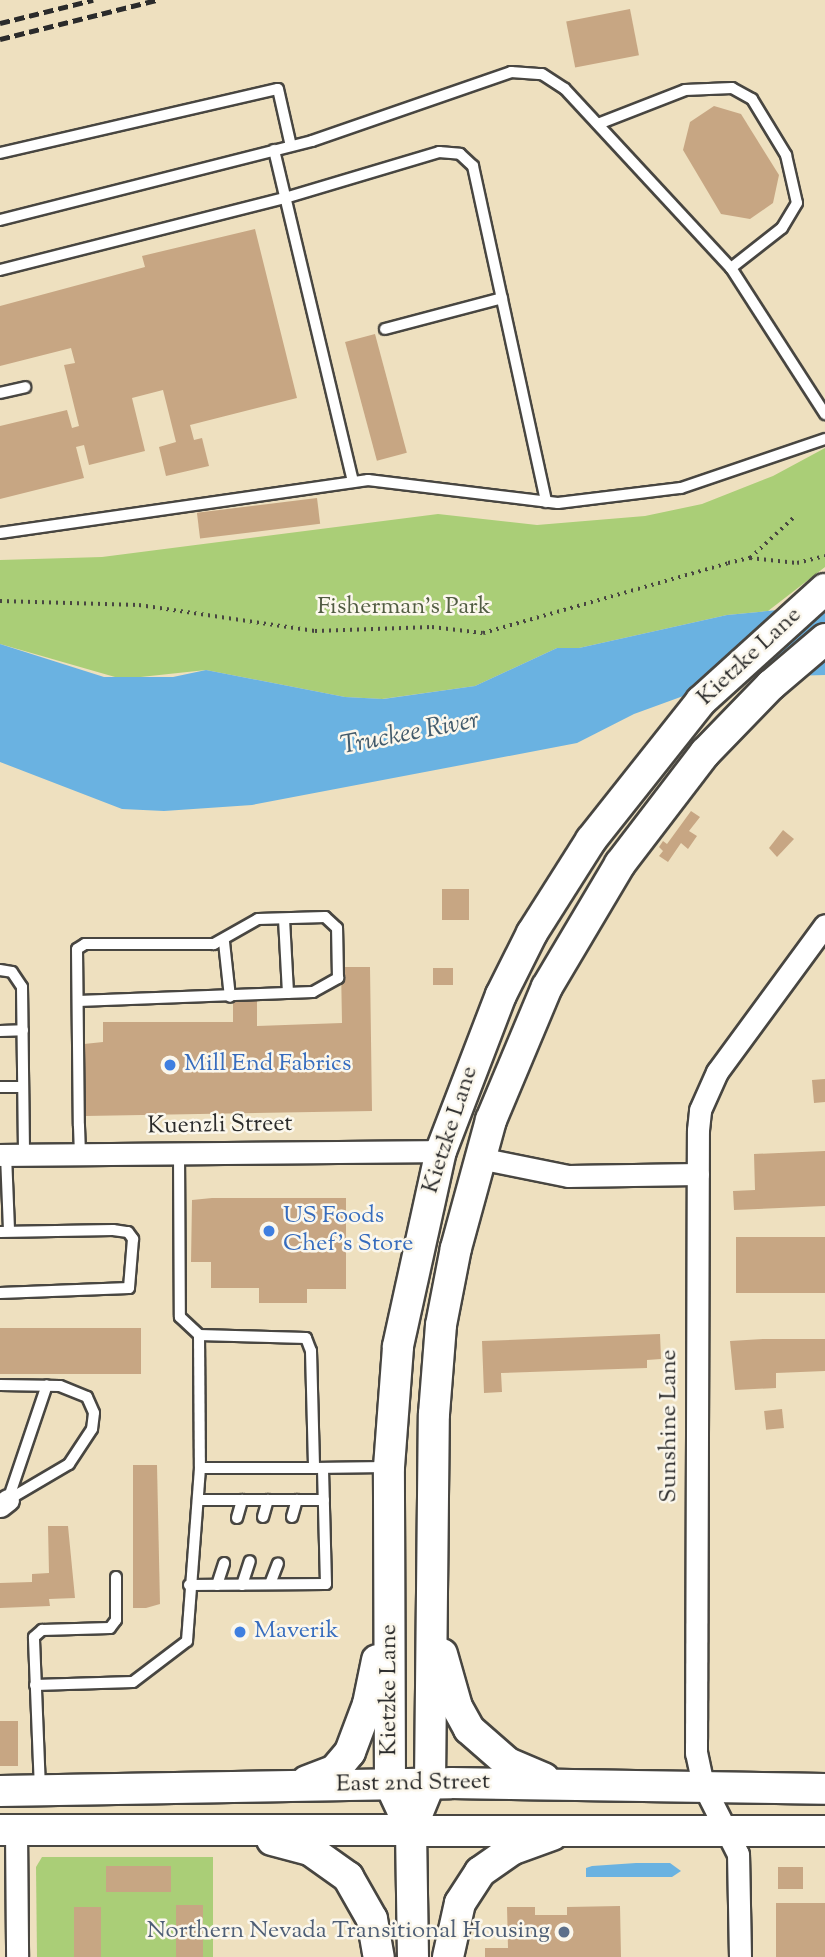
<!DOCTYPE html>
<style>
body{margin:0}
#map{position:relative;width:825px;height:1957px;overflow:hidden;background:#eee0bf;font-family:"Sorts Mill Goudy",serif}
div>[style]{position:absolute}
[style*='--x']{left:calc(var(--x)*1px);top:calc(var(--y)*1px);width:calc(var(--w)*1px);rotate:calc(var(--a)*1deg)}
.green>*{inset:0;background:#aace77}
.water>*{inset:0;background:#6ab2e1}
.building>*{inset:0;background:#c7a683;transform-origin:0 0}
.path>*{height:3.5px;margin-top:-1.75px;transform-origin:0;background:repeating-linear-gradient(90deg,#484641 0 2px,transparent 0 7px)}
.roads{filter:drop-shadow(2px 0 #484641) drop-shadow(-2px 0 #484641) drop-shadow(0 2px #484641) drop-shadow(0 -2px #484641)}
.service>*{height:10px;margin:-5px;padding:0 5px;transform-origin:5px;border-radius:5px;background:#fff}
.minor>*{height:21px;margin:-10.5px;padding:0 10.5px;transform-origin:10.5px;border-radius:10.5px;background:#fff}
.secondary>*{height:30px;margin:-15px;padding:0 15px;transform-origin:15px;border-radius:15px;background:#fff}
.rail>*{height:5px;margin-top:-2.5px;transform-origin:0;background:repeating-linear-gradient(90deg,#2b2b2b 0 10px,transparent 0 15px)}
.dots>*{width:19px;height:19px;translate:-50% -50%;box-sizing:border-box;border:4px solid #fbf7ec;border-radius:50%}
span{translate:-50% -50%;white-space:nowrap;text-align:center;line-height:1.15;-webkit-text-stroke:5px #fbf7ec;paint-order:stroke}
.park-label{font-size:24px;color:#515c42}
.street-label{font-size:24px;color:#2b2b2b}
.shop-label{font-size:24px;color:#366cbe}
.left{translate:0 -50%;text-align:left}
.service-label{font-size:24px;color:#4e5e75}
.right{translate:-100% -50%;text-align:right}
.water-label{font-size:26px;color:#415a6b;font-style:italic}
</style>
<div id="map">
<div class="green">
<div style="clip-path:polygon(825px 448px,825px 567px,768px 611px,727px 615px,579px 648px,557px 648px,475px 686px,382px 699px,345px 697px,206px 670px,122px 679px,0 644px,0 560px,102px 557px,438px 514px,537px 525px,645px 516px,702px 504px,773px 476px)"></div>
<div style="clip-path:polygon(42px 1857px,213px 1857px,213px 1957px,37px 1957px,36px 1867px)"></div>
</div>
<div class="water">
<div style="clip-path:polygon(799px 608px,825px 609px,825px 675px,752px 677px,708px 687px,634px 714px,577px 743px,252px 805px,164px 811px,122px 809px,0 762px,0 644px,104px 677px,173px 677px,206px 670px,345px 697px,383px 699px,475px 686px,557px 648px,579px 648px,727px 615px)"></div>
<div style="clip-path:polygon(636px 1863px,670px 1863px,681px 1871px,672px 1877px,586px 1877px,586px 1868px,592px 1866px)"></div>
</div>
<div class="building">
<div style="left:630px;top:9px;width:47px;height:65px;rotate:79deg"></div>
<div style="clip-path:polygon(714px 106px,741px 114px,779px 175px,773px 203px,750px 219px,721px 214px,683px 150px,690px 122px)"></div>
<div style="clip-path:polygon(255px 229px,297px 398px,190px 425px,194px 440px,202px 438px,209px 466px,166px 476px,159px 447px,176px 442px,163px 390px,132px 398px,145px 451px,89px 465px,84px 445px,76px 447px,84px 478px,0 499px,0 426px,67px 410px,72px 428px,79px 426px,64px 365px,75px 363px,71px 348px,0 366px,0 306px,145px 267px,142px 256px)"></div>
<div style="left:375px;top:334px;width:123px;height:31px;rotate:75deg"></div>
<div style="left:317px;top:498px;width:26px;height:121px;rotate:83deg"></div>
<div style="clip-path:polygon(691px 811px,700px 817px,689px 831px,697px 836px,688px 849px,681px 843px,668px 862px,659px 856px,663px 851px,659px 847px,663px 841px,667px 844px)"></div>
<div style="clip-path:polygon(783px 830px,794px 839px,777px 857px,769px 848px)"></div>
<div style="left:442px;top:889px;width:27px;height:31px"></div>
<div style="clip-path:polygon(341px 967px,370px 967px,372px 1111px,85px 1116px,84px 1044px,103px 1042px,103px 1022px,233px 1022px,233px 999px,240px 999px,257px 1001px,257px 1026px,342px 1023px)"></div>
<div style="left:433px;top:968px;width:20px;height:17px"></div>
<div style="clip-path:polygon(825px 1079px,825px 1102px,814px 1103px,812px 1080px)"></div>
<div style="clip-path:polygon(825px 1151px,825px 1206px,734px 1210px,733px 1191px,755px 1190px,754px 1154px)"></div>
<div style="clip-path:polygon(212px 1198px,346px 1198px,346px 1289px,307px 1289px,307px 1303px,259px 1303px,259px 1288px,211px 1288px,211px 1262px,191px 1262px,192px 1200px)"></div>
<div style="left:825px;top:1237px;width:56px;height:89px;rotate:90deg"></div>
<div style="left:141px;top:1328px;width:46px;height:141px;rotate:90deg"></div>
<div style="clip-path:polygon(660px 1334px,661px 1359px,647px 1360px,647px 1368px,501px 1373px,502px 1392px,484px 1393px,482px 1341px)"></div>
<div style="clip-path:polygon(763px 1339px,825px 1339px,825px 1371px,776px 1373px,776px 1388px,735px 1390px,730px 1341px)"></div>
<div style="left:782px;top:1409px;width:19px;height:18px;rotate:84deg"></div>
<div style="clip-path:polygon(133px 1465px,157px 1465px,160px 1604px,146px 1608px,133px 1608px)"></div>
<div style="clip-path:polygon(48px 1526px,68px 1526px,75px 1598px,49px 1599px,50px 1606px,0 1608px,0 1583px,32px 1582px,32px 1574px,49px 1573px)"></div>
<div style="left:0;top:1721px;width:18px;height:45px"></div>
<div style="left:171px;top:1866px;width:26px;height:65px;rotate:90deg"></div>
<div style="left:803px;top:1867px;width:22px;height:25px;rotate:90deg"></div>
<div style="left:776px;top:1903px;width:49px;height:54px"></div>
<div style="left:176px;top:1905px;width:27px;height:52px"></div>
<div style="clip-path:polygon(620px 1906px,621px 1957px,485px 1957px,485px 1948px,508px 1948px,507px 1907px,535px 1907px,535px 1915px,567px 1915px,567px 1907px)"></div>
<div style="left:74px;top:1907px;width:27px;height:50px"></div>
</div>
<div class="path">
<div style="--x:750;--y:558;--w:59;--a:-42.9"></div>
<div style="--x:0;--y:601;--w:139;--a:1.6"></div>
<div style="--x:139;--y:605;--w:178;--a:8.4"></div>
<div style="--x:315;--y:631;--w:117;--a:-2"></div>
<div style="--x:432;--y:627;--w:51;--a:6.7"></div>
<div style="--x:483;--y:633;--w:255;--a:-15.9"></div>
<div style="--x:728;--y:563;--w:23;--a:-13"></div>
<div style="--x:750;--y:558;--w:47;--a:6.1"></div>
<div style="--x:797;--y:563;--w:29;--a:-14"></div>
</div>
<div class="roads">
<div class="service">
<div style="--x:598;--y:124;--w:93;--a:-21.3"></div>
<div style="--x:685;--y:90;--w:47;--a:-2.4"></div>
<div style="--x:732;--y:88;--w:23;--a:29"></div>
<div style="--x:752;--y:99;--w:66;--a:58.7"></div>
<div style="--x:786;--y:155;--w:49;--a:77.1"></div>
<div style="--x:797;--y:203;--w:29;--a:121"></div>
<div style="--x:782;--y:228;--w:65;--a:141.9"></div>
<div style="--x:274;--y:150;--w:341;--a:76.6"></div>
<div style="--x:0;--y:153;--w:285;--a:-13"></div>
<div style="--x:278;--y:89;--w:58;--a:77.2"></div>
<div style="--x:0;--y:220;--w:322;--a:-14.2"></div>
<div style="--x:312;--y:141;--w:211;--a:-19.1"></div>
<div style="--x:511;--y:72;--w:31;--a:4"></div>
<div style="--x:542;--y:74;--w:27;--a:33"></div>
<div style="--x:565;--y:89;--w:244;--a:47.2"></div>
<div style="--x:731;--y:268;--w:174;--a:57.2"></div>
<div style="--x:0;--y:270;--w:294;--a:-14.2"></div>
<div style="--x:285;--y:198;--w:161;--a:-16.6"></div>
<div style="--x:439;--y:152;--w:21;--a:5"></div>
<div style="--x:460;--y:154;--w:18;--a:43"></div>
<div style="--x:473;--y:166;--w:344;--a:77.7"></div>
<div style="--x:385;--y:329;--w:121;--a:-14.8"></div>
<div style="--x:0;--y:393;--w:26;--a:-13"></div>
<div style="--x:0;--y:533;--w:372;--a:-8.2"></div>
<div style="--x:368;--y:480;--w:191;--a:6.9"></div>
<div style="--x:558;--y:503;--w:124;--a:-7"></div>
<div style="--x:681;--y:488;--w:152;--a:-18.8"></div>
<div style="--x:284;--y:919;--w:74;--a:86.9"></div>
<div style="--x:224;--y:942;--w:55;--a:83.8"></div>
<div style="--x:0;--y:970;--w:12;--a:9"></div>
<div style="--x:12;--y:972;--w:18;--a:56"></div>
<div style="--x:22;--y:987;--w:168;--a:89.3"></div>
<div style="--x:78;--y:1001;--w:235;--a:-2.2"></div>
<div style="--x:313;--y:992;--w:29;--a:-29"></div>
<div style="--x:338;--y:978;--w:50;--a:-91.1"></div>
<div style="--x:337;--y:928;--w:16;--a:-137"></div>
<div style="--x:325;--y:917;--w:67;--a:178.3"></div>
<div style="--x:258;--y:919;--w:51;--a:150.4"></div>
<div style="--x:214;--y:944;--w:129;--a:180"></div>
<div style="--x:85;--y:944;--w:9;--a:148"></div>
<div style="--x:77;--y:949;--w:177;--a:89.4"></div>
<div style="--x:79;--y:1126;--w:28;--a:88"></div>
<div style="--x:0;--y:1031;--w:23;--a:-2"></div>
<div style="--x:0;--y:1087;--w:23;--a:0"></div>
<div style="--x:179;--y:1153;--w:164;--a:89.7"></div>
<div style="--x:180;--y:1317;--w:26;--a:43"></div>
<div style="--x:199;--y:1335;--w:107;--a:1.6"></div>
<div style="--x:306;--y:1338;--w:14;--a:69"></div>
<div style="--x:311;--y:1351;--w:117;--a:88.5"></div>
<div style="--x:314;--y:1468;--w:72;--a:-0.8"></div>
<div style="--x:6;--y:1155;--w:76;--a:87.7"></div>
<div style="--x:0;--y:1232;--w:113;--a:-1"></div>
<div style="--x:113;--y:1230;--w:15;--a:8"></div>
<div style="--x:128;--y:1232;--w:9;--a:54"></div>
<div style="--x:133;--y:1239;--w:49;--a:94.7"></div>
<div style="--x:129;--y:1288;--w:129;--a:177.8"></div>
<div style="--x:199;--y:1335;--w:133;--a:89.6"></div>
<div style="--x:200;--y:1468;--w:114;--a:0"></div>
<div style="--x:0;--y:1385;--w:60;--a:1"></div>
<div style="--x:60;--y:1386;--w:29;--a:22"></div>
<div style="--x:87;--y:1397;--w:17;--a:66"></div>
<div style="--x:94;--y:1413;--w:16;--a:97"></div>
<div style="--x:92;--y:1429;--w:42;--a:123.3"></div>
<div style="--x:69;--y:1464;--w:71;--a:149.5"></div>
<div style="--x:8;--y:1500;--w:121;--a:-71.3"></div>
<div style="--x:200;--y:1500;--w:124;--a:0"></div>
<div style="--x:263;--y:1517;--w:18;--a:-74"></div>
<div style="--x:292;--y:1517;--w:18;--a:-74"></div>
<div style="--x:237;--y:1518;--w:19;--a:-74"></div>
<div style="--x:270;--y:1584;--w:22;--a:-69"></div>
<div style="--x:189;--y:1585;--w:137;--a:-0.4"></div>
<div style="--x:326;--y:1584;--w:116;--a:-91.5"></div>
<div style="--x:217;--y:1585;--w:23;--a:-72"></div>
<div style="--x:242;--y:1585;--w:25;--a:-72"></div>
<div style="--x:35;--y:1685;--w:98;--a:-1.8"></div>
<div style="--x:133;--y:1682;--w:68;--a:-37.2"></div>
<div style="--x:187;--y:1641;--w:173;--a:-85.7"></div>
<div style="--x:40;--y:1789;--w:152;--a:-92.3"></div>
<div style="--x:34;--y:1637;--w:11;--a:-41"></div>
<div style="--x:42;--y:1630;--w:68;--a:-1.7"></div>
<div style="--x:110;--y:1628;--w:10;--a:-53"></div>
<div style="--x:116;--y:1620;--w:43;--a:-90"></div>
</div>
<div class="minor">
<div style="--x:0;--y:1155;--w:441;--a:-0.5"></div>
<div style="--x:479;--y:1158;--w:91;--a:11.4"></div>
<div style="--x:568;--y:1176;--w:130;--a:-0.9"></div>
<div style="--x:0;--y:1506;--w:10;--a:-37"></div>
<div style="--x:16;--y:1830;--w:127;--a:89.5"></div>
<div style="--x:740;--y:1957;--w:103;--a:-91.1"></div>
<div style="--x:738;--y:1854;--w:77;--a:-116.9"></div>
<div style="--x:703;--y:1785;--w:33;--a:-102"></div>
<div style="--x:696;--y:1753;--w:623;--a:-89.82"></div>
<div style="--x:698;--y:1130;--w:20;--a:-84"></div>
<div style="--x:700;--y:1110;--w:42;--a:-65.9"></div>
<div style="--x:717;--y:1072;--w:182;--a:-53.7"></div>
</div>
<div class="secondary">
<div style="--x:442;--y:1654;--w:55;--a:74.2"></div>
<div style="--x:457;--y:1707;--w:25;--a:61"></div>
<div style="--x:469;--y:1729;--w:52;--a:41.1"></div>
<div style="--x:508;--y:1763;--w:39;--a:23"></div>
<div style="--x:307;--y:1781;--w:30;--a:-21"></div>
<div style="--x:335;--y:1770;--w:23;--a:-50"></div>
<div style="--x:350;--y:1752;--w:51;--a:-69.4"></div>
<div style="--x:368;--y:1704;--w:45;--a:-78.4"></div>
<div style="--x:0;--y:1791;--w:451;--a:-1"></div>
<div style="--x:451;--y:1783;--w:374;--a:0.9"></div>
<div style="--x:411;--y:1829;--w:50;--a:-67.6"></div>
<div style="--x:430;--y:1783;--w:369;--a:-89.4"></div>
<div style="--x:434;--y:1414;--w:89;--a:-85.5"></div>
<div style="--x:441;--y:1325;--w:78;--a:-79"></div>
<div style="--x:456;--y:1248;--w:133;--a:-74.7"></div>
<div style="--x:491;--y:1120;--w:144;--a:-67.2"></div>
<div style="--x:547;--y:987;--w:143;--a:-59.3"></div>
<div style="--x:620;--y:864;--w:140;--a:-52.6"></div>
<div style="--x:705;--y:753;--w:95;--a:-45.9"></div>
<div style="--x:771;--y:685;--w:71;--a:-40.4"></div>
<div style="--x:0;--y:1830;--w:825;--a:0.07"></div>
<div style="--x:272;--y:1840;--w:39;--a:15"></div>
<div style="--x:310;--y:1850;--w:47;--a:35.4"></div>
<div style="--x:348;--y:1877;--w:48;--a:60.3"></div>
<div style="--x:372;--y:1919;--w:39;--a:80"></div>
<div style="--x:413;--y:1957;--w:128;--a:-90.9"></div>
<div style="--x:411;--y:1829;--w:50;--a:-115"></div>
<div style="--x:390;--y:1784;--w:317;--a:-90.2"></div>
<div style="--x:389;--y:1467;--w:121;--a:-85.7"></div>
<div style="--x:398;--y:1346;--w:200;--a:-77.6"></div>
<div style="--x:441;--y:1151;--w:167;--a:-69"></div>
<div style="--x:501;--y:995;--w:69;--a:-63.4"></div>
<div style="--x:532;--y:933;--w:110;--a:-57.6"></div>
<div style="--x:591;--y:840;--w:177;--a:-51.6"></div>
<div style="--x:701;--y:701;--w:167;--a:-42.1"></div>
<div style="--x:448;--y:1957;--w:55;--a:-77.5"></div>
<div style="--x:460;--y:1903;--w:37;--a:-57"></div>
<div style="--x:480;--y:1872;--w:38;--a:-35"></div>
<div style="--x:511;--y:1850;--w:44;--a:-20.1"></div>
</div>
</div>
<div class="rail">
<div style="--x:0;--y:23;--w:96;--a:-13.9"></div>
<div style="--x:0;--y:39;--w:161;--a:-14"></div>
</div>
<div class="dots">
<div style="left:170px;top:1065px;background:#3f7fe0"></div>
<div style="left:269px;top:1231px;background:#3f7fe0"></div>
<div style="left:240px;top:1632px;background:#3f7fe0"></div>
<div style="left:564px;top:1932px;background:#5c6f8a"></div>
</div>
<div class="park-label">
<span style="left:404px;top:608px">Fisherman's Park</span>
</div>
<div class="street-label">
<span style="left:750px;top:657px;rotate:-43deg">Kietzke Lane</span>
<span style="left:220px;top:1126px;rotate:-1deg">Kuenzli Street</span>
<span style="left:451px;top:1130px;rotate:-72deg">Kietzke Lane</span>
<span style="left:670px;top:1426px;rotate:-90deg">Sunshine Lane</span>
<span style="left:390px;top:1690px;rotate:-90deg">Kietzke Lane</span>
<span style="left:413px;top:1784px;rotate:-1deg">East 2nd Street</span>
</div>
<div class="shop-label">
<span class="left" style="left:184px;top:1065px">Mill End Fabrics</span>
<span class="left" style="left:283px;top:1231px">US Foods<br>Chef's Store</span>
<span class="left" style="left:254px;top:1632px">Maverik</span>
</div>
<div class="service-label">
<span class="right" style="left:550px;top:1932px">Northern Nevada Transitional Housing</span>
</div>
<div class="water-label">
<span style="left:410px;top:734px;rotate:-11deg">Truckee River</span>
</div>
</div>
